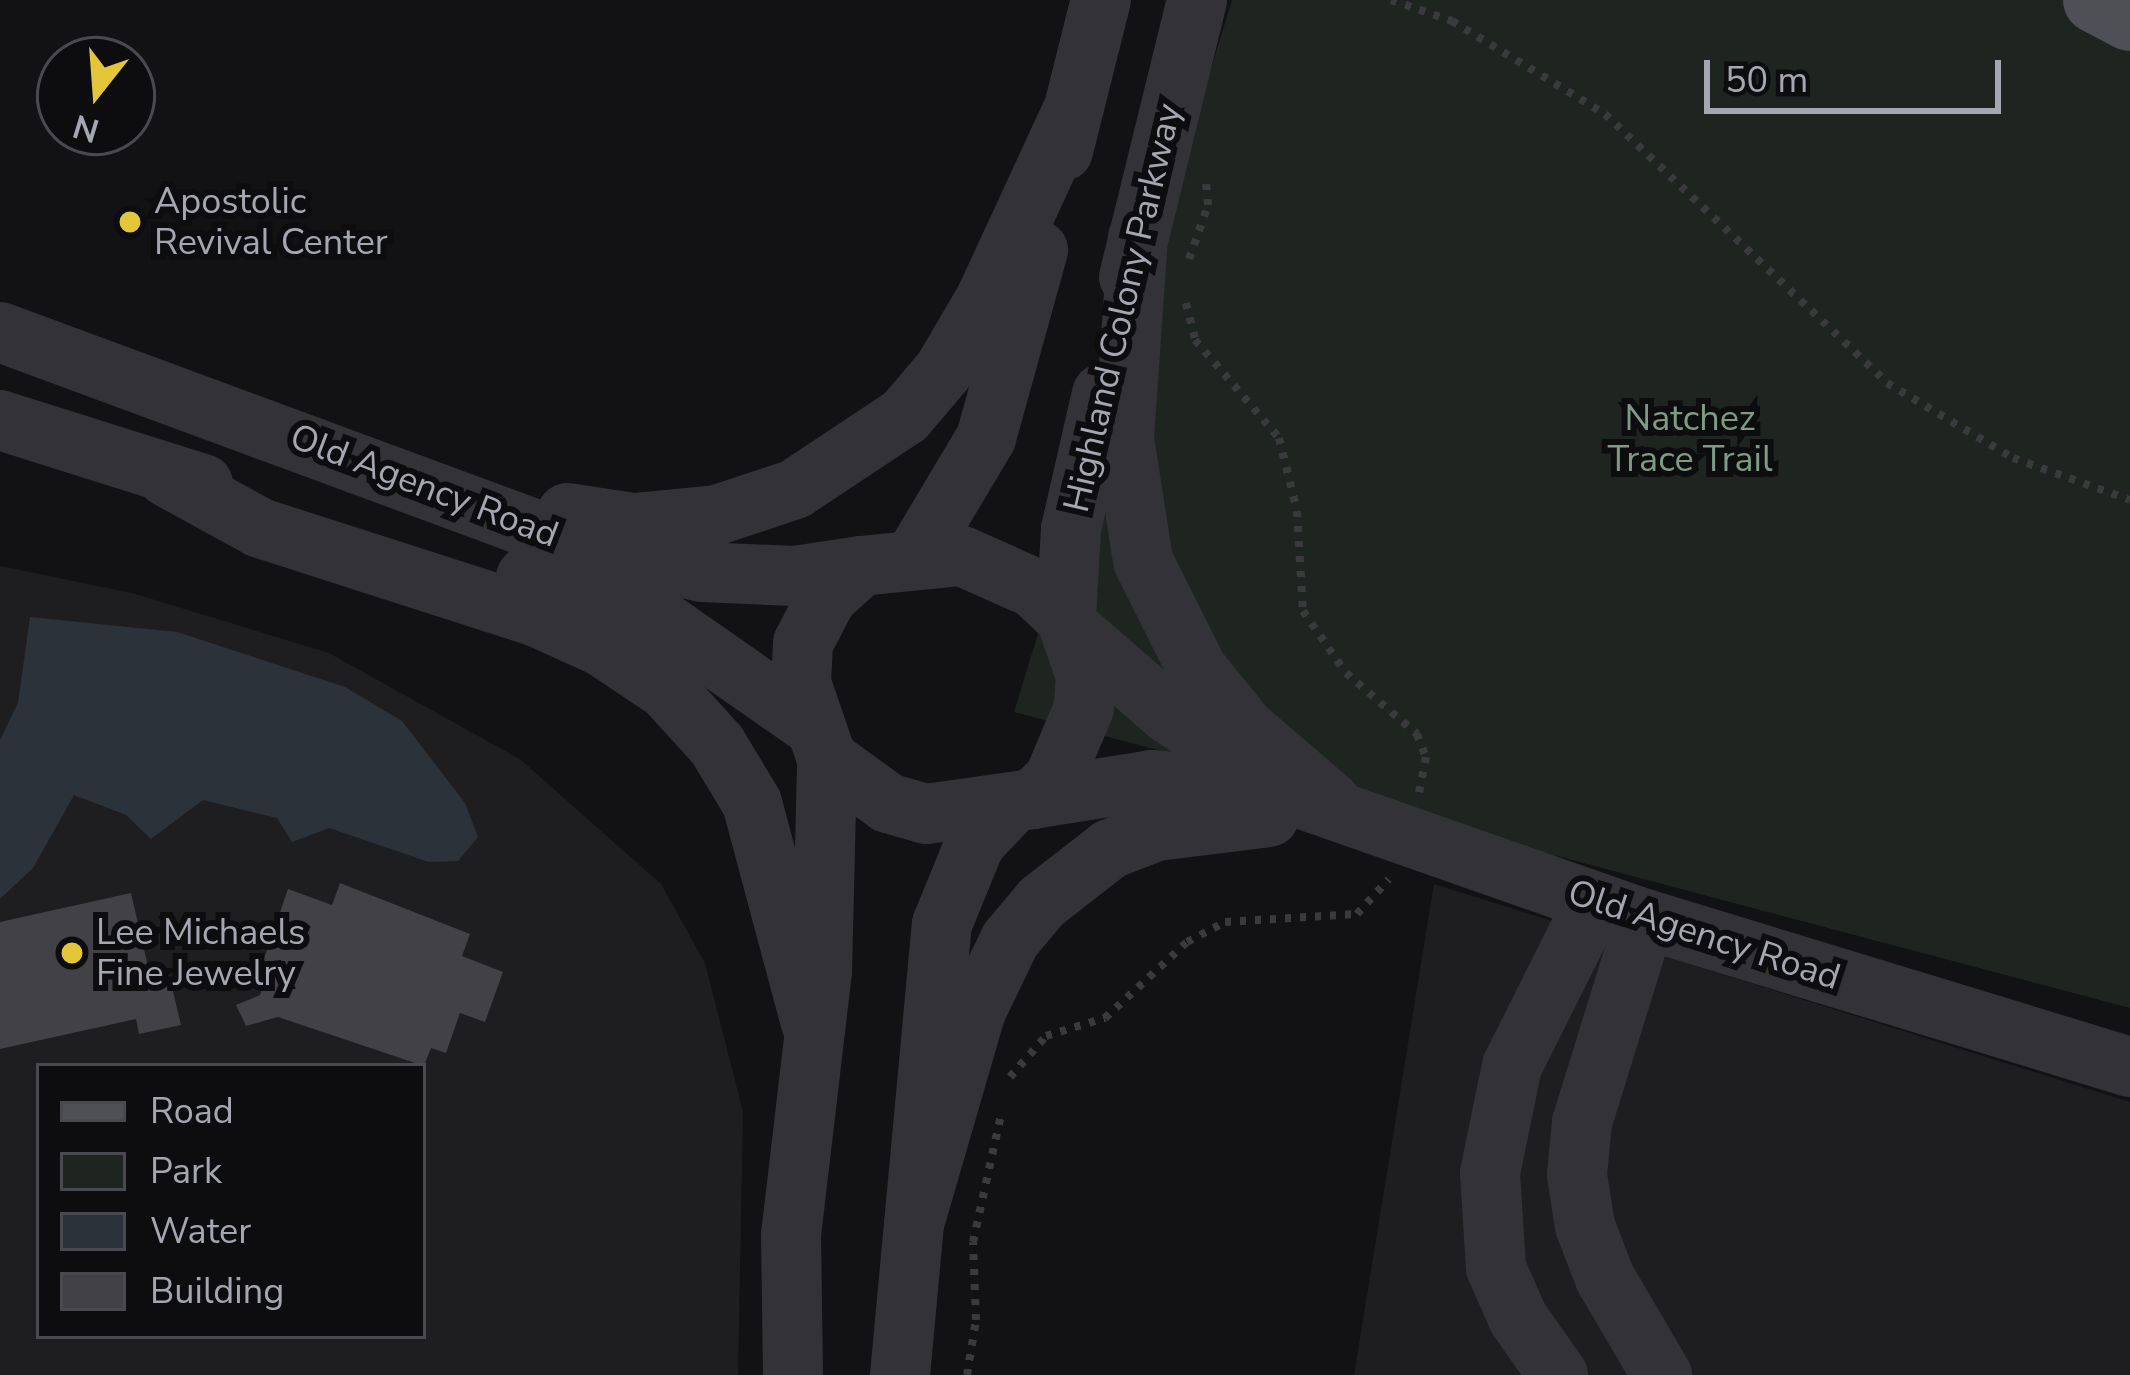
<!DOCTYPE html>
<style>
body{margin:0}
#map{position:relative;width:2130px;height:1375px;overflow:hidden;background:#121113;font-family:"Nunito Sans",sans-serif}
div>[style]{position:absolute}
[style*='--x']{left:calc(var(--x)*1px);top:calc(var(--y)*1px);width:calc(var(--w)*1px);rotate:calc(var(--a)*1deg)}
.built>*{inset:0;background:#1e1e20}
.green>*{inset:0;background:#1e2520}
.water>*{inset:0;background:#2c323a}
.building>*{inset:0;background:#414146}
.path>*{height:8px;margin-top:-4px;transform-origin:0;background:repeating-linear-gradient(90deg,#39393e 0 6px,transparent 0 15px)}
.minor>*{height:60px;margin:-30px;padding:0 30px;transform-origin:30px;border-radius:30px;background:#333337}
.major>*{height:66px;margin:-33px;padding:0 33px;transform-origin:33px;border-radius:33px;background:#4f4f56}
.dots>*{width:33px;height:33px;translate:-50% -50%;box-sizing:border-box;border:6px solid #0d0c0e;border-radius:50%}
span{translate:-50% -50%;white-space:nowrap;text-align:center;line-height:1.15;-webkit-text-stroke:12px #0d0c0e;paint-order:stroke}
.poi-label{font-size:36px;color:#a4a6b2}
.left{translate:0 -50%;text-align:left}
.street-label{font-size:36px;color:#a4a6b2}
.park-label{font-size:36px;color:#7c9c83}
.legend{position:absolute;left:36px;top:1063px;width:390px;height:276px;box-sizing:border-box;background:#0d0c0e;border:3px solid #494a50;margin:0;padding:15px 21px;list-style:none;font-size:36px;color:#a4a6b2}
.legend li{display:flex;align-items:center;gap:24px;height:60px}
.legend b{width:60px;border:3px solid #494a50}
.north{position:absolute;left:36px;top:36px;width:120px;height:120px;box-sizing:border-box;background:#0d0c0e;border:3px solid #494a50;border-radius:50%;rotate:197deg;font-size:33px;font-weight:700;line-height:48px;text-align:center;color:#a4a6b2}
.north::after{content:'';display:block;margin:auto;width:42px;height:54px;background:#e3c639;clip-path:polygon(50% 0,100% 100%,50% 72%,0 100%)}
.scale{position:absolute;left:1704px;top:60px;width:297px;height:54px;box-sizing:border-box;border:6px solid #a4a6b2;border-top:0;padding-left:15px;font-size:36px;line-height:42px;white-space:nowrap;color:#a4a6b2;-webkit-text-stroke:9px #0d0c0e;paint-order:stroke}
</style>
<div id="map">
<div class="built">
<div style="clip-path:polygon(evenodd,0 566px,132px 593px,329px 653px,521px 760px,661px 884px,705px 963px,743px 1112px,738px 1375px,0 1375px,0 566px,39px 1066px,423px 1066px,423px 1336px,39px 1336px,39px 1066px)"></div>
<div style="clip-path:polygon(1434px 884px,2130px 1102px,2130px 1375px,1354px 1375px)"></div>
</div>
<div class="green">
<div style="clip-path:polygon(1232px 0,2130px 0,2130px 1008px,1014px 712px)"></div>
</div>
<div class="water">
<div style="clip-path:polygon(30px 617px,177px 632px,345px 687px,402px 721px,465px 803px,478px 837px,458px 861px,429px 862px,329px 828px,292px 842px,277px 818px,203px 800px,151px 839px,126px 815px,74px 795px,33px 868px,0 899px,0 740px,18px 703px)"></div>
</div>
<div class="building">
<div style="clip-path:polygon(340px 883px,470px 934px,462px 956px,503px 972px,485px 1022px,460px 1013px,446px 1053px,431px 1048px,424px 1066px,278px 1017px,246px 1026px,236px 1005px,260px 995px,269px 969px,261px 967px,288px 889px,332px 905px)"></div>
<div style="clip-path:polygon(131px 893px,153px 988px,171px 983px,181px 1025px,139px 1034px,136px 1019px,0 1049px,0 922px)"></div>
</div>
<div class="path">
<div style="--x:1391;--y:0;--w:65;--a:19"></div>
<div style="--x:1452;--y:21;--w:179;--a:31.3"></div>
<div style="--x:1605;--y:114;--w:390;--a:43.6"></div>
<div style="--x:1887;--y:383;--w:147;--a:30.8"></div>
<div style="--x:2013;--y:458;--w:124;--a:19.7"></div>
<div style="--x:1189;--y:259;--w:57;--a:-70.6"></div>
<div style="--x:1208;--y:205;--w:24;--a:-95"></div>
<div style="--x:1186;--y:303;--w:38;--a:76"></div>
<div style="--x:1195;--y:340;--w:129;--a:49.4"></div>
<div style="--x:1279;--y:438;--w:75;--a:76.1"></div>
<div style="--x:1297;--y:511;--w:100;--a:86.6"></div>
<div style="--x:1303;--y:611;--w:75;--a:55.3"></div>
<div style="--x:1346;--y:673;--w:94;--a:40.7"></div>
<div style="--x:1417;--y:734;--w:25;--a:69"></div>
<div style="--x:1426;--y:757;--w:36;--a:101"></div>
<div style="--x:1010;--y:1077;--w:55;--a:-48.7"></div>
<div style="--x:1046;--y:1036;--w:62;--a:-17"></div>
<div style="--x:1105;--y:1018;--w:112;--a:-42.8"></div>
<div style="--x:1187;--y:942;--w:43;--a:-27.8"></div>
<div style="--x:1225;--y:922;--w:132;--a:-3.5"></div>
<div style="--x:1357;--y:914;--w:47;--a:-47.6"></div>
<div style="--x:967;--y:1375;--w:56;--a:-80.7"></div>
<div style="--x:976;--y:1320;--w:78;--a:-92.2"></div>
<div style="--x:973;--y:1242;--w:130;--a:-77.6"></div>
</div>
<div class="minor">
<div style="--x:1063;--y:151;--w:156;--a:-75.9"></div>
<div style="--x:1138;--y:237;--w:202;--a:94"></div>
<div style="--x:1124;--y:439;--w:123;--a:81.1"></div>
<div style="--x:1143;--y:561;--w:121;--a:63.4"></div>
<div style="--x:1197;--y:669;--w:76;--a:50.9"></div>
<div style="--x:1245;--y:728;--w:113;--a:40.7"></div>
<div style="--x:1129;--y:277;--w:285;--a:-76.2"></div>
<div style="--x:0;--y:332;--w:618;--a:20.25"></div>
<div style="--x:580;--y:546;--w:125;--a:12"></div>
<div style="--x:702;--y:572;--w:93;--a:2.5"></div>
<div style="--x:795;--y:576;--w:67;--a:-8.6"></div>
<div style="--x:0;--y:420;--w:213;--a:17.5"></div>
<div style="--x:167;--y:477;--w:106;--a:28.7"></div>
<div style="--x:260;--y:528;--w:291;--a:17.8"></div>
<div style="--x:537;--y:617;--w:72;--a:24.4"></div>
<div style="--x:603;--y:647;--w:77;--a:33.9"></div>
<div style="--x:667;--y:690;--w:74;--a:47.7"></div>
<div style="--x:717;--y:745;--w:68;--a:58.9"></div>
<div style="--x:752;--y:803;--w:228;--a:75"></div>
<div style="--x:567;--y:513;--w:68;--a:8.5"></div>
<div style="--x:634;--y:523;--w:83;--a:-5.5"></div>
<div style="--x:717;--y:515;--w:82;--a:-18.4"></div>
<div style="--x:795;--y:489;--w:132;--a:-33.6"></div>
<div style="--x:905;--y:416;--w:60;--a:-49.7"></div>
<div style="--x:944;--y:370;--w:83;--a:-59.7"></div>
<div style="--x:986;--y:298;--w:205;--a:-65.2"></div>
<div style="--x:962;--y:556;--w:79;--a:24"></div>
<div style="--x:1034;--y:588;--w:44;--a:43.2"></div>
<div style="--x:1066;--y:618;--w:61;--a:71"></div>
<div style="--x:1086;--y:676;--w:32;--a:94"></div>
<div style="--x:1084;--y:708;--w:77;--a:112.9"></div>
<div style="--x:1054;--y:779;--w:29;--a:136"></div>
<div style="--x:1033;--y:799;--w:108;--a:172"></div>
<div style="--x:926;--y:814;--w:40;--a:-164"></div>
<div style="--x:888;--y:803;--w:75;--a:-144.2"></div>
<div style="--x:827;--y:759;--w:80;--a:-108.9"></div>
<div style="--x:801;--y:683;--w:40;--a:-87.1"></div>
<div style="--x:803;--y:643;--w:52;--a:-62.4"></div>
<div style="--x:827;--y:597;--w:46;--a:-42.4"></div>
<div style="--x:861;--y:566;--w:101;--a:-5.7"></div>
<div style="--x:915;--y:557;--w:139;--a:-59.2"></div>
<div style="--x:986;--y:438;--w:195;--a:-74.5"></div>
<div style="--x:526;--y:577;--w:142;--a:17.7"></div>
<div style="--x:661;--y:620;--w:182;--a:34.9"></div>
<div style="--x:1066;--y:618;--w:89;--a:-86.8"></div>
<div style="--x:1071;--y:529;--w:139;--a:-77.1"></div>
<div style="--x:1075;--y:632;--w:125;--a:41.1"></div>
<div style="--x:1169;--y:714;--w:108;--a:33.2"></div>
<div style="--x:1033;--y:799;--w:120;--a:-9.1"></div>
<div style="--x:1151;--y:780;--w:132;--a:5.2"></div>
<div style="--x:1282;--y:792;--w:385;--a:19.3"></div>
<div style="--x:1645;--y:919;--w:507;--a:16.97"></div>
<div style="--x:1645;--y:919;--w:213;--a:107.2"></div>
<div style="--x:1582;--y:1122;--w:53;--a:95.4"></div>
<div style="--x:1577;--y:1175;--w:52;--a:81.1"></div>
<div style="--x:1585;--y:1226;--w:56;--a:69"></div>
<div style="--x:1605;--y:1278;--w:113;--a:59.6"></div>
<div style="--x:914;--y:1224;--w:222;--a:-73.8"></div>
<div style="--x:976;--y:1011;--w:79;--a:-64.4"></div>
<div style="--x:1010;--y:940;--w:50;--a:-49.9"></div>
<div style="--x:1042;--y:902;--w:86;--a:-37.9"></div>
<div style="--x:1110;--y:849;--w:50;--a:-21"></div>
<div style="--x:1157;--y:831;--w:113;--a:-7.1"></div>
<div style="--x:793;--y:1375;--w:140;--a:-90.8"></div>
<div style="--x:791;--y:1235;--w:266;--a:-83.3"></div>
<div style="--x:822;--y:971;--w:212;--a:-88.6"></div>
<div style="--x:900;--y:1375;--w:453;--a:-84.7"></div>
<div style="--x:942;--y:924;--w:87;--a:-67.8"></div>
<div style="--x:975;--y:843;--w:50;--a:-46.6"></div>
<div style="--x:1558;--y:1375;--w:70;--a:-125.1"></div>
<div style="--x:1518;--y:1318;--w:55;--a:-113.7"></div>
<div style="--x:1496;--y:1268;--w:95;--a:-93.6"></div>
<div style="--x:1490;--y:1173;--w:109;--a:-78.4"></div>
<div style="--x:1512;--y:1066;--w:183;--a:-63.4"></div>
</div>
<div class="major">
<div style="--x:2096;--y:0;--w:38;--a:28"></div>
</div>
<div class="dots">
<div style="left:130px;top:222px;background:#e3c639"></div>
<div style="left:72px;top:953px;background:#e3c639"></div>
</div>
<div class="poi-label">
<span class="left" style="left:154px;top:222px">Apostolic<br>Revival Center</span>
<span class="left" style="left:96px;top:953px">Lee Michaels<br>Fine Jewelry</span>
</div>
<div class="street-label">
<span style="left:1123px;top:308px;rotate:-77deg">Highland Colony Parkway</span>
<span style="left:424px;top:486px;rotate:21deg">Old Agency Road</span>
<span style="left:1704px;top:935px;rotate:18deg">Old Agency Road</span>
</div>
<div class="park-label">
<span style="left:1690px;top:439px">Natchez<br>Trace Trail</span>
</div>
<ul class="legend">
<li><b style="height:15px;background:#4f4f56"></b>Road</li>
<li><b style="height:33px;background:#1e2520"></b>Park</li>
<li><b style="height:33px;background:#2c323a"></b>Water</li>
<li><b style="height:33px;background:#414146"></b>Building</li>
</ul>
<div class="north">N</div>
<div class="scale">50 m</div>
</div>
